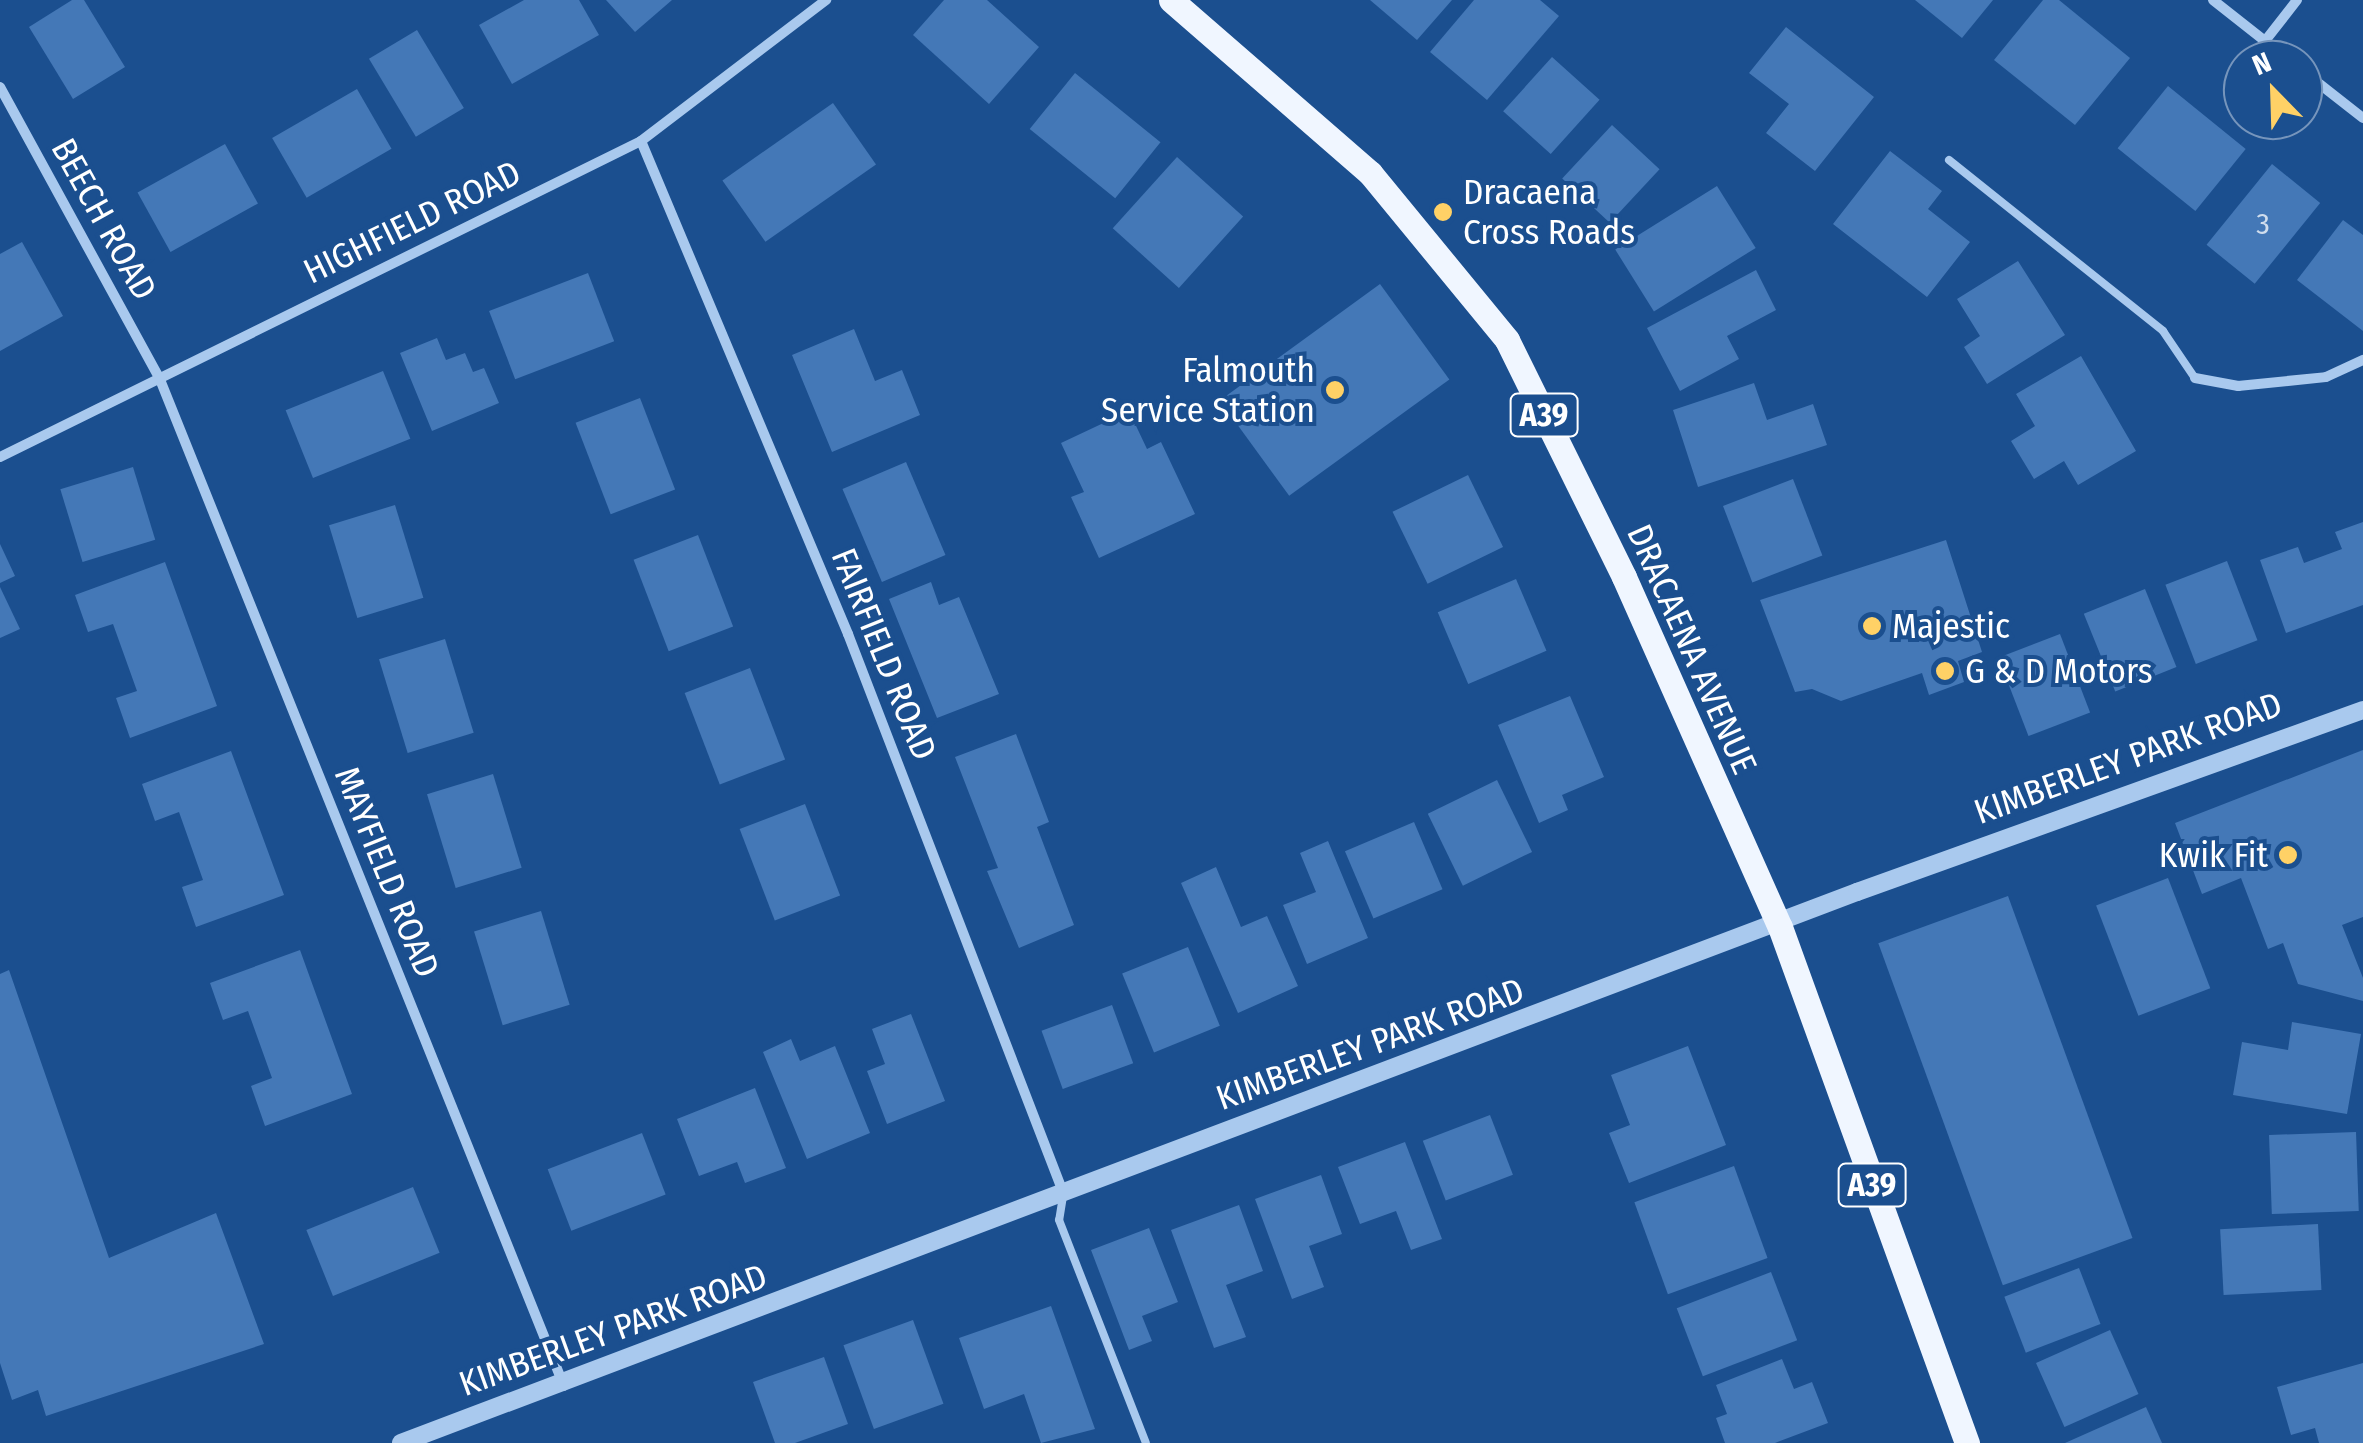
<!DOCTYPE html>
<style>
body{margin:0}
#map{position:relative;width:2363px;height:1443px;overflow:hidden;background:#1b4f8f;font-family:"Fira Sans Condensed",sans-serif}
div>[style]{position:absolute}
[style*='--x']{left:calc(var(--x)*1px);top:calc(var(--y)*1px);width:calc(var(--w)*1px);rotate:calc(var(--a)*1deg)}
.building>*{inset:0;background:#4478b7;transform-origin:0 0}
.service>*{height:8px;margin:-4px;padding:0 4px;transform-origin:4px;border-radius:4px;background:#a9c9ee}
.minor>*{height:10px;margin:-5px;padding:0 5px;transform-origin:5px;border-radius:5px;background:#a9c9ee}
.tertiary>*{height:18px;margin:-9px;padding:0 9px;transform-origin:9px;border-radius:9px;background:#a9c9ee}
.primary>*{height:25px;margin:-12.5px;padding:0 12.5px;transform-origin:12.5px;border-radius:12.5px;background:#f0f6ff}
.dots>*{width:28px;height:28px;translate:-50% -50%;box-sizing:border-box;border:5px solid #1b4f8f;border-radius:50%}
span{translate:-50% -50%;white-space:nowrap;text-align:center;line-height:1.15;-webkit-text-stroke:8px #1b4f8f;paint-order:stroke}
.number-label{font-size:30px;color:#d0dded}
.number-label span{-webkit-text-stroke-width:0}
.shield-label span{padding:2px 8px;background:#1b4f8f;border:2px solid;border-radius:8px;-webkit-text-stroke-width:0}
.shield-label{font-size:32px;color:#fff;font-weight:700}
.poi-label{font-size:35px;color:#fff}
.left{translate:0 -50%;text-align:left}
.right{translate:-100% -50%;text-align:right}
.street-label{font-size:35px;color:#fff}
.north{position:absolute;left:2223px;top:40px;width:100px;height:100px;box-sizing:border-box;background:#1b4f8f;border:2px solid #7695bc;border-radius:50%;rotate:337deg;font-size:28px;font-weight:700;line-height:40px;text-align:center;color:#fff}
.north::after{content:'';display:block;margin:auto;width:35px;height:45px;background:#ffd166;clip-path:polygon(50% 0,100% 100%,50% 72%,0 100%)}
</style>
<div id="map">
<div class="building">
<div style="clip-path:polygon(72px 0,84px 0,125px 67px,73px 99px,29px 27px)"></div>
<div style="clip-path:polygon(524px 0,579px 0,599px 35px,512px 84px,479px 25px)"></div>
<div style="clip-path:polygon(606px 0,672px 0,635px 32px)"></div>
<div style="clip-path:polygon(944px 0,987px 0,1039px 47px,989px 104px,913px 35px)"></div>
<div style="clip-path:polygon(1370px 0,1452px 0,1417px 40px)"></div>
<div style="clip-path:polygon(1474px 0,1540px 0,1559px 16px,1487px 100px,1430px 52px)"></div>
<div style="clip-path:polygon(1915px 0,1993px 0,1962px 38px)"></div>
<div style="clip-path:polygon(2043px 0,2059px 0,2130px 58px,2075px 125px,1994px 60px)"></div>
<div style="clip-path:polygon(1786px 27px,1874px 97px,1815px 171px,1766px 133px,1789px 104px,1749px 73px)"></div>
<div style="left:417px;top:30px;width:91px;height:56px;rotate:59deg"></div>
<div style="left:1552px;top:57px;width:64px;height:73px;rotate:42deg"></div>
<div style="left:1075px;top:73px;width:110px;height:72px;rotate:39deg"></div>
<div style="left:2168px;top:86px;width:100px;height:80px;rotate:39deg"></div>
<div style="left:357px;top:89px;width:69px;height:98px;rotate:60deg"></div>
<div style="left:833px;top:103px;width:75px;height:135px;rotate:55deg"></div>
<div style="left:1612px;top:125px;width:65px;height:73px;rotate:43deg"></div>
<div style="left:225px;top:144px;width:68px;height:100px;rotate:61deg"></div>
<div style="clip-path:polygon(1890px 151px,1942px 191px,1928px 209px,1970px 242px,1927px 297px,1833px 224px)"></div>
<div style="left:1177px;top:157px;width:89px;height:96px;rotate:42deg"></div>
<div style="left:2272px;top:164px;width:62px;height:104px;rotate:39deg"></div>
<div style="left:1717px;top:186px;width:73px;height:120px;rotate:58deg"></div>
<div style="clip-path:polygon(2343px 220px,2363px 235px,2363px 331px,2297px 280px)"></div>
<div style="clip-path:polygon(22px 242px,63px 316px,0 351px,0 254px)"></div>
<div style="clip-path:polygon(2018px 261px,2065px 335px,1987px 384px,1964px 347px,1980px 336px,1957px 299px)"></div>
<div style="clip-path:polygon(1756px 270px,1776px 310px,1727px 336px,1739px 359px,1680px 391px,1647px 328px)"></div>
<div style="left:588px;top:273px;width:73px;height:106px;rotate:69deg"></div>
<div style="left:1380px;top:284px;width:118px;height:198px;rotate:54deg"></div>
<div style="clip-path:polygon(854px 329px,875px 381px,902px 370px,920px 415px,832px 452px,792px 355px)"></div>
<div style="clip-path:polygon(437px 338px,446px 360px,465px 353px,473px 372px,484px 368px,499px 403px,432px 431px,400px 353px)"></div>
<div style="clip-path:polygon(2081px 356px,2136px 451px,2078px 485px,2064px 461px,2034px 479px,2011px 441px,2035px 426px,2016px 394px)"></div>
<div style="left:383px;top:371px;width:73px;height:105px;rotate:68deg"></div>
<div style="clip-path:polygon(1754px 383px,1767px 420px,1813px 404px,1827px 445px,1698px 487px,1673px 410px)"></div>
<div style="left:640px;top:398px;width:98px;height:69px;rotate:69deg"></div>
<div style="clip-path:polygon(1129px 411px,1147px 449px,1161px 442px,1195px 514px,1099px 558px,1071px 497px,1084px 492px,1061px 443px)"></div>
<div style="left:906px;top:462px;width:101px;height:69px;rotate:67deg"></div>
<div style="left:133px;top:467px;width:76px;height:76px;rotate:73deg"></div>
<div style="left:1468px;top:475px;width:80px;height:84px;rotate:64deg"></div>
<div style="left:1793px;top:479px;width:82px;height:75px;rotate:69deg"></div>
<div style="left:395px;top:505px;width:97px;height:69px;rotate:73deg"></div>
<div style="clip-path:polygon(2363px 522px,2363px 605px,2286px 633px,2260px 560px,2298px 547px,2304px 563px,2342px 549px,2335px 532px)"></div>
<div style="left:698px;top:535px;width:98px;height:69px;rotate:69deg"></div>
<div style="clip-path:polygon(1946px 540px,1982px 652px,1958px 661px,1964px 682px,1929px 695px,1922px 673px,1841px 701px,1812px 689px,1795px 692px,1760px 600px)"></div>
<div style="clip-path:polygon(0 544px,15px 576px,0 583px)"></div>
<div style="left:2227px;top:561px;width:85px;height:66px;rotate:69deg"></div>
<div style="clip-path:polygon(165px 562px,217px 706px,130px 738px,116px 698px,137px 691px,113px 624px,88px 632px,75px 595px)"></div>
<div style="left:1516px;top:579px;width:78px;height:85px;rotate:67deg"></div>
<div style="clip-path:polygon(931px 582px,939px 605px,959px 597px,999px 694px,937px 718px,889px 599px)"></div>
<div style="clip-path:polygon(0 587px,20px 629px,0 638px)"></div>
<div style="left:2145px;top:589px;width:84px;height:66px;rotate:68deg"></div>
<div style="left:2060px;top:634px;width:84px;height:66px;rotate:69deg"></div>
<div style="left:445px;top:639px;width:98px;height:69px;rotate:73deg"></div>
<div style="left:750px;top:668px;width:98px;height:70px;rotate:69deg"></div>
<div style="clip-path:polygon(1570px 696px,1604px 777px,1562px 795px,1568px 810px,1539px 823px,1498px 725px)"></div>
<div style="clip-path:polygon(1016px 734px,1049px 822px,1037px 827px,1074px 925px,1019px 948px,987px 871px,998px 868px,955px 757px)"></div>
<div style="clip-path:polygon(2363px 750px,2363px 917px,2342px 925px,2363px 978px,2363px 1001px,2298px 984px,2283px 943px,2268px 949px,2241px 878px,2202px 894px,2175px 823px)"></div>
<div style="clip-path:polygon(231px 751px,284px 895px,196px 927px,182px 887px,203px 880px,179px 812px,155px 821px,142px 784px)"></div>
<div style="left:493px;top:774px;width:98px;height:69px;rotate:73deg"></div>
<div style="left:1497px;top:780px;width:80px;height:77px;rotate:64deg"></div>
<div style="left:805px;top:804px;width:98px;height:70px;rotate:69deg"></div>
<div style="left:1414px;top:822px;width:73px;height:75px;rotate:67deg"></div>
<div style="clip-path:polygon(1328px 841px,1368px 938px,1307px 964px,1283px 905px,1316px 892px,1300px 853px)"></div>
<div style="clip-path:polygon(1216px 867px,1241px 927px,1267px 916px,1298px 986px,1238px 1013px,1181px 883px)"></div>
<div style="left:2168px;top:878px;width:118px;height:77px;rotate:69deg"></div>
<div style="left:2008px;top:896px;width:364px;height:138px;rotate:70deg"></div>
<div style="left:541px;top:911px;width:98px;height:70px;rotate:73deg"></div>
<div style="left:1188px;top:947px;width:85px;height:71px;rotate:68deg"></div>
<div style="clip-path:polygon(300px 950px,352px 1094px,265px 1126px,251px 1086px,272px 1078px,248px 1011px,223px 1020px,210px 983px)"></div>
<div style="clip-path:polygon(9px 970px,109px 1258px,216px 1213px,264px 1344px,46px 1416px,38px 1390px,12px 1400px,0 1363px,0 974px)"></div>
<div style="left:1112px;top:1005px;width:62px;height:75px;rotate:70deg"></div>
<div style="clip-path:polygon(911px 1014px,945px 1101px,887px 1124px,867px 1071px,885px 1064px,872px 1029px)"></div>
<div style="clip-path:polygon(2292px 1022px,2361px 1034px,2347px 1114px,2233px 1095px,2242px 1042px,2288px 1050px)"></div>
<div style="clip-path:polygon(791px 1039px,800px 1061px,835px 1046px,870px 1133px,807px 1159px,763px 1052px)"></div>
<div style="clip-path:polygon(1688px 1046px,1726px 1145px,1629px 1183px,1609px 1133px,1630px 1125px,1611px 1075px)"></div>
<div style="clip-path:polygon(755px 1088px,786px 1168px,745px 1183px,737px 1162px,699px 1176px,677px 1119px)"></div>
<div style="left:1490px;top:1115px;width:64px;height:72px;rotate:69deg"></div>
<div style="left:2356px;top:1132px;width:79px;height:87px;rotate:88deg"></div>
<div style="left:642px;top:1133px;width:66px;height:101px;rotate:69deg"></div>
<div style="clip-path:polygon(1405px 1142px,1442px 1239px,1411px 1250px,1396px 1211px,1360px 1224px,1338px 1167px)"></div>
<div style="left:1734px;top:1166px;width:98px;height:106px;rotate:70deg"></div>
<div style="clip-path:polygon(1321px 1175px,1342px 1234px,1309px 1246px,1324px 1287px,1292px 1299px,1255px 1199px)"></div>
<div style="left:413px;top:1187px;width:71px;height:115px;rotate:68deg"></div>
<div style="clip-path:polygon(1239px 1205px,1263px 1271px,1226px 1285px,1246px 1337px,1214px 1348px,1171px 1230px)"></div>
<div style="left:2318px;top:1224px;width:66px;height:98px;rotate:87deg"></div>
<div style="clip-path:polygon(1149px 1228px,1178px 1302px,1142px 1316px,1152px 1341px,1129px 1350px,1091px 1250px)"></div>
<div style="left:2079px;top:1268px;width:60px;height:80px;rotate:69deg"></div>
<div style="left:1771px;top:1272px;width:73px;height:101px;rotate:69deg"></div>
<div style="clip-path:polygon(1051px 1306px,1095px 1429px,1041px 1443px,1024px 1394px,984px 1409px,959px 1338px)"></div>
<div style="left:913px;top:1320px;width:89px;height:74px;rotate:70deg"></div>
<div style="left:2110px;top:1330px;width:70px;height:81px;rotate:66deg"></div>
<div style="clip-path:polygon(824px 1357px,848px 1424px,795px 1443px,775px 1443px,753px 1382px)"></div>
<div style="clip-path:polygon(1782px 1359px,1794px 1389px,1812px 1382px,1828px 1423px,1775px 1443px,1725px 1443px,1716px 1418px,1727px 1414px,1716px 1385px)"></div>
<div style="clip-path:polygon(2363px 1363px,2363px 1443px,2319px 1443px,2315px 1428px,2291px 1435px,2277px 1387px)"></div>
<div style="clip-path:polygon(2146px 1407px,2162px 1443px,2065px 1443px)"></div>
</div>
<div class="service">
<div style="--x:1949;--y:160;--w:274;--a:38.6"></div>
<div style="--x:2163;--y:331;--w:57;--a:55.8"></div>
<div style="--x:1063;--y:1196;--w:24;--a:99"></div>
<div style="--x:1059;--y:1220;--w:239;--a:68.7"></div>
</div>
<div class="minor">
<div style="--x:2213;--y:0;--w:97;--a:38.3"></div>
<div style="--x:2265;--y:41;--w:52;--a:-52"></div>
<div style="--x:2303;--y:71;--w:76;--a:38.1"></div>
<div style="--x:0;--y:87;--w:331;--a:61.3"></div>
<div style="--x:159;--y:377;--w:1087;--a:68.13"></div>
<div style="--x:641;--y:141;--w:535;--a:67.22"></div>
<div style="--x:848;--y:634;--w:598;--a:68.93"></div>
<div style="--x:2195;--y:378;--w:44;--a:10.5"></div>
<div style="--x:2238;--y:386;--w:88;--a:-5.8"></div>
<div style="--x:2326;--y:377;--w:41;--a:-24.7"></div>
<div style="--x:0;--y:457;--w:715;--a:-26.24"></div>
<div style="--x:641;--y:141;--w:233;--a:-37.3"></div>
</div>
<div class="tertiary">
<div style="--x:401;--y:1443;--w:1557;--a:-20.73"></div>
<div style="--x:1857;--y:892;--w:538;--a:-19.78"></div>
</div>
<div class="primary">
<div style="--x:1171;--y:0;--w:264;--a:41"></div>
<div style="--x:1370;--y:173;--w:216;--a:50.6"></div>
<div style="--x:1507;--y:340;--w:264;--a:63.7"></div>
<div style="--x:1624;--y:577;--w:383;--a:66"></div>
<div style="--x:1780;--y:927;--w:549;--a:70.08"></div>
</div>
<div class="dots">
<div style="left:1443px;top:212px;background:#ffd166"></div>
<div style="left:1335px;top:390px;background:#ffd166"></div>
<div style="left:1872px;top:626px;background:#ffd166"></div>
<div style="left:1945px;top:671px;background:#ffd166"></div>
<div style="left:2288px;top:855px;background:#ffd166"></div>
</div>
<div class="number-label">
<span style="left:2263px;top:224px">3</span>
</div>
<div class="shield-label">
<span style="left:1544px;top:415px">A39</span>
<span style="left:1872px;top:1185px">A39</span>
</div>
<div class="poi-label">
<span class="left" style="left:1463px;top:212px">Dracaena<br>Cross Roads</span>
<span class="right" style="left:1315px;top:390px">Falmouth<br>Service Station</span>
<span class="left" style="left:1892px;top:626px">Majestic</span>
<span class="left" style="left:1965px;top:671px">G &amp; D Motors</span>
<span class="right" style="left:2268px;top:855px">Kwik Fit</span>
</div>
<div class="street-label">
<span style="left:104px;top:219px;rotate:61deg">BEECH ROAD</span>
<span style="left:412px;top:222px;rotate:-26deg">HIGHFIELD ROAD</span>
<span style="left:1692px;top:649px;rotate:66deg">DRACAENA AVENUE</span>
<span style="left:884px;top:654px;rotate:68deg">FAIRFIELD ROAD</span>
<span style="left:2128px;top:758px;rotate:-20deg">KIMBERLEY PARK ROAD</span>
<span style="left:387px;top:872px;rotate:68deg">MAYFIELD ROAD</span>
<span style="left:1370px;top:1044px;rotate:-20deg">KIMBERLEY PARK ROAD</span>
<span style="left:613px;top:1330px;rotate:-20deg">KIMBERLEY PARK ROAD</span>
</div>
<div class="north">N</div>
</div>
